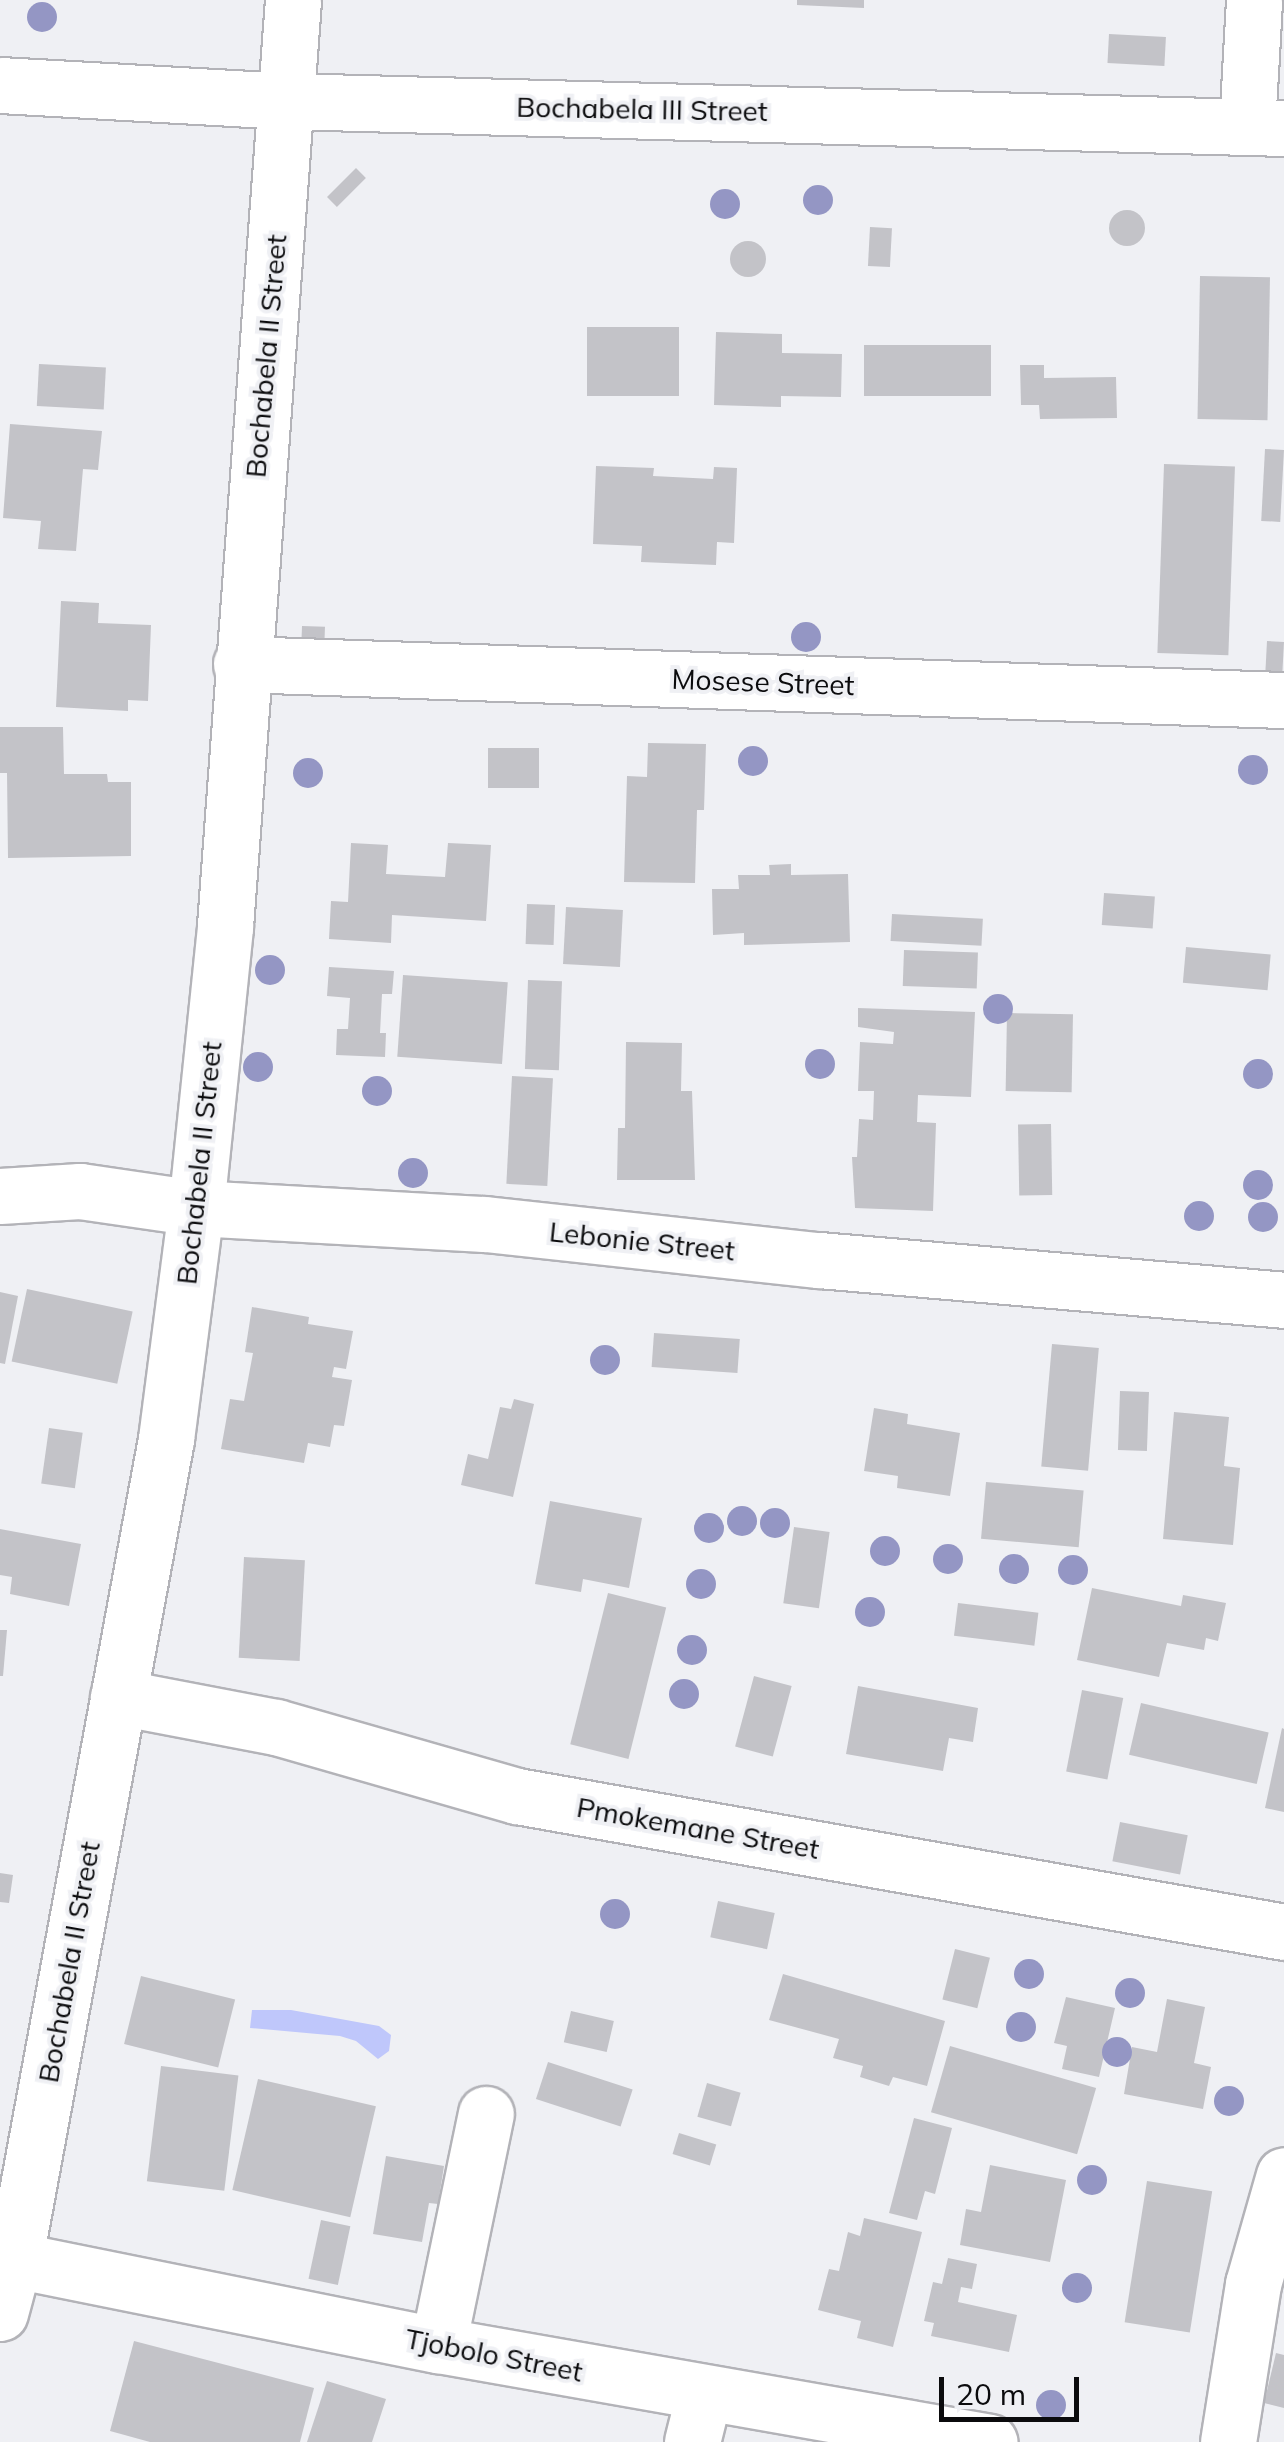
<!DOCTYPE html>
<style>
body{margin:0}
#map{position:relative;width:1284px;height:2442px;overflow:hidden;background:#eff0f4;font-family:Mulish,sans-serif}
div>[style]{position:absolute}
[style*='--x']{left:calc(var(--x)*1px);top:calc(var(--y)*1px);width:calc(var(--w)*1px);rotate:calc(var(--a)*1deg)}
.green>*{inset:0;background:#bfc7fb}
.building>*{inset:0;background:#c3c3c8;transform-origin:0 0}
.round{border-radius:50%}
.roads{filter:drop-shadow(2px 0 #b3b3b8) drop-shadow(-2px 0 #b3b3b8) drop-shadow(0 2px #b3b3b8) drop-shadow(0 -2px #b3b3b8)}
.minor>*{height:55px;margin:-27.5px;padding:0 27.5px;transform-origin:27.5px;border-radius:27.5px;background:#fff}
.trees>*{width:30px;height:30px;margin:-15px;border-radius:50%;background:#9496c4}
span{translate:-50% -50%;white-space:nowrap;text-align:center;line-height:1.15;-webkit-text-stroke:8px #eff0f4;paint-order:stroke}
.street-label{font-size:28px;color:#0b0b0d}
.scale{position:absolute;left:939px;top:2377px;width:140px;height:45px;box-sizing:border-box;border:5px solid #0b0b0d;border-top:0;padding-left:12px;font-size:30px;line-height:35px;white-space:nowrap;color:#0b0b0d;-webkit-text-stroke:8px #eff0f4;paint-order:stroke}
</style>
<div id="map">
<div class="green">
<div style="clip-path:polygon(252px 2010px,291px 2010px,379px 2026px,391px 2035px,389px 2051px,378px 2059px,356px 2041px,340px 2036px,250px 2028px)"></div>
</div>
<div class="building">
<div style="clip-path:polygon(797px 0,864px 0,864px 8px,797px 5px)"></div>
<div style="left:1109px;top:34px;width:57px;height:29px;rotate:3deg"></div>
<div style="left:356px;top:168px;width:14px;height:41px;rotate:45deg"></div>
<div class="round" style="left:1109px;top:210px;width:36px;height:36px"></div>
<div style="left:870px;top:227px;width:22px;height:39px;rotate:3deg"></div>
<div class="round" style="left:730px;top:241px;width:36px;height:36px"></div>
<div style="left:1200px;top:276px;width:70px;height:143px;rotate:1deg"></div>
<div style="left:679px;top:327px;width:69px;height:92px;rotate:90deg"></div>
<div style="clip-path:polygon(716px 332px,782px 334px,782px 353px,842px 354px,841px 397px,781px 396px,781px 407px,714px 405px)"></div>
<div style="left:991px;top:345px;width:51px;height:127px;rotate:90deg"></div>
<div style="left:39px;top:364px;width:67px;height:42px;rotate:3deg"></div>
<div style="clip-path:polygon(1020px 365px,1044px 365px,1044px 378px,1116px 377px,1117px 418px,1040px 419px,1039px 405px,1021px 405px)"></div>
<div style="clip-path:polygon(10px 424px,102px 431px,98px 470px,83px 469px,76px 551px,38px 549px,41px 521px,3px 518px)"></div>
<div style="left:1265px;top:449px;width:19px;height:72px;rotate:3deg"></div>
<div style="left:1164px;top:464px;width:71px;height:189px;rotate:2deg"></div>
<div style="clip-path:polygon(596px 466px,654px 468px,653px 476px,713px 479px,714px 467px,737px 468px,734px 543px,717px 542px,716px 565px,641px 562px,642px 546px,593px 544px)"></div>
<div style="clip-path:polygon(61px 601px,99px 603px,98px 623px,151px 625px,148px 701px,128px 700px,128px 711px,56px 707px)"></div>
<div style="left:302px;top:626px;width:23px;height:22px;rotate:2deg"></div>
<div style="left:1267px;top:641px;width:17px;height:33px;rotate:3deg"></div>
<div style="clip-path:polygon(0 727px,63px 727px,64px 774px,107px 774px,108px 782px,131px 782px,131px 856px,8px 858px,7px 773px,0 773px)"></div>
<div style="clip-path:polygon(648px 743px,706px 744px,704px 810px,697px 810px,695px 883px,624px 882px,627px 776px,647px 777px)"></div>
<div style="left:488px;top:748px;width:51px;height:40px"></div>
<div style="clip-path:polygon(351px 843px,388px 845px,386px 874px,445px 877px,448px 843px,491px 845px,486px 921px,392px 915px,391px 943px,329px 939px,331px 901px,348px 902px)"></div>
<div style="clip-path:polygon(791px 864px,791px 875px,848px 874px,850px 942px,744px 945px,744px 933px,713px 935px,712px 889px,739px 889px,738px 875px,770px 875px,769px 865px)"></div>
<div style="left:1104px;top:893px;width:51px;height:32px;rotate:4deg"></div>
<div style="left:527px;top:904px;width:28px;height:40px;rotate:2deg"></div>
<div style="left:566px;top:907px;width:57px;height:57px;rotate:3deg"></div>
<div style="left:892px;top:914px;width:91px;height:27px;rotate:3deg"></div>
<div style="left:1186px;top:947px;width:85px;height:36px;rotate:5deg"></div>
<div style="left:904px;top:950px;width:74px;height:36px;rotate:2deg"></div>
<div style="clip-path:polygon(329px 967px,394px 971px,392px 994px,382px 994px,380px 1033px,386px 1033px,385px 1057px,336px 1055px,337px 1029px,348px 1029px,350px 998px,327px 996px)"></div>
<div style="left:403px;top:975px;width:105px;height:82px;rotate:4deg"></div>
<div style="left:528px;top:980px;width:34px;height:89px;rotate:2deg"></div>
<div style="clip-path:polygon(858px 1008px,975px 1012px,971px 1097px,918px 1095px,917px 1122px,936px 1123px,933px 1211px,855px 1208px,852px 1157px,857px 1157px,859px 1119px,873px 1120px,874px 1091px,858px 1091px,860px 1042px,893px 1044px,894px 1032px,858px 1027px)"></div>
<div style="left:1007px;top:1013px;width:66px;height:78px;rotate:1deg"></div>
<div style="clip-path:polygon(626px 1042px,682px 1043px,681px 1091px,692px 1091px,695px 1180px,617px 1180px,618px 1128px,625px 1128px)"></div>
<div style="left:512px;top:1076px;width:41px;height:108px;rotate:3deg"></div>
<div style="left:1051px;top:1124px;width:71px;height:33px;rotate:89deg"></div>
<div style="left:27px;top:1289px;width:108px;height:74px;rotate:12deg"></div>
<div style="clip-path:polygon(0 1292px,18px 1296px,5px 1364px,0 1363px)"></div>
<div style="clip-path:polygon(252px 1307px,309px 1317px,308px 1324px,353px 1331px,346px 1369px,334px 1367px,332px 1377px,352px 1380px,344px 1426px,334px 1425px,330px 1447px,308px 1443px,304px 1463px,221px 1449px,230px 1399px,244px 1401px,253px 1353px,245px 1352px)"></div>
<div style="left:654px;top:1333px;width:86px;height:34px;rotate:4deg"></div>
<div style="left:1052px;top:1344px;width:47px;height:123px;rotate:5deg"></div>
<div style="left:1120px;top:1391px;width:29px;height:59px;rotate:2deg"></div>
<div style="clip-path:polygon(514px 1399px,534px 1404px,513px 1497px,461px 1485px,468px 1454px,488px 1459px,500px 1407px,511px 1409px)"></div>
<div style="clip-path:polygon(874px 1408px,908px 1414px,907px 1424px,960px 1433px,950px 1496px,897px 1488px,898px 1476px,864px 1471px)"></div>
<div style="clip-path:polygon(1174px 1412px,1229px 1417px,1224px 1466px,1240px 1468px,1233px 1545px,1163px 1539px)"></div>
<div style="left:49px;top:1428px;width:34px;height:56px;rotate:8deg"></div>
<div style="left:986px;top:1482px;width:98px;height:57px;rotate:5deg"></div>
<div style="clip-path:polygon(550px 1501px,642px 1518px,629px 1588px,583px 1579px,581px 1592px,535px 1584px)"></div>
<div style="left:794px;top:1527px;width:36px;height:77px;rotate:8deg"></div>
<div style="clip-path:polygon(0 1529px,81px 1544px,69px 1606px,10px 1594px,12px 1577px,0 1575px)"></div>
<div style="left:244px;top:1557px;width:61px;height:101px;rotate:3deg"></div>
<div style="clip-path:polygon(1092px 1588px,1181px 1606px,1183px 1595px,1226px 1603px,1218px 1641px,1206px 1638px,1204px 1650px,1167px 1643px,1159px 1677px,1077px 1660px)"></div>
<div style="left:608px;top:1593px;width:60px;height:156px;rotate:14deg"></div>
<div style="left:958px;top:1603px;width:81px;height:33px;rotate:7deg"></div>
<div style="clip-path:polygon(0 1630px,7px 1630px,3px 1676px,0 1676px)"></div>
<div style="left:754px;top:1676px;width:39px;height:73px;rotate:15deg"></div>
<div style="clip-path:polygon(858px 1686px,978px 1708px,973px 1742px,949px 1738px,943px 1771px,846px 1754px)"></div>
<div style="left:1082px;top:1690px;width:42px;height:83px;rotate:11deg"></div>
<div style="left:1141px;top:1703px;width:131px;height:53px;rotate:13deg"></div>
<div style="clip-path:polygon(1282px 1728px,1284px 1729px,1284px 1812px,1265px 1808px)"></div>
<div style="left:1120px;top:1822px;width:69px;height:40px;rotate:11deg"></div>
<div style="clip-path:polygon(0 1873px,13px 1875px,9px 1903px,0 1902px)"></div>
<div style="left:718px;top:1901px;width:58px;height:37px;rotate:12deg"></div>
<div style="left:955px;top:1949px;width:36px;height:52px;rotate:14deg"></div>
<div style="clip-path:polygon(783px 1974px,945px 2021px,927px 2086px,893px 2077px,889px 2086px,860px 2077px,863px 2066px,833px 2058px,839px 2039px,769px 2020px)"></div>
<div style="left:141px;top:1976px;width:97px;height:70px;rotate:14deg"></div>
<div style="clip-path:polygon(1066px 1997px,1115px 2008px,1099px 2077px,1062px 2069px,1067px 2046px,1054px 2043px)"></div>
<div style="clip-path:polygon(1167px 1999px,1205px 2007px,1194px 2063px,1211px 2067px,1203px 2109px,1124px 2094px,1132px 2047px,1157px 2052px)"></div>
<div style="left:571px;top:2011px;width:44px;height:32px;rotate:13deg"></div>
<div style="left:950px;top:2046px;width:152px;height:69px;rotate:16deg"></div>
<div style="left:548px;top:2062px;width:89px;height:39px;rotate:18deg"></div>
<div style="left:161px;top:2066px;width:78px;height:116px;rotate:7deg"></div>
<div style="left:258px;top:2079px;width:121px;height:114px;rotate:13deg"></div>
<div style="left:707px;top:2083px;width:35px;height:35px;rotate:16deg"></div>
<div style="clip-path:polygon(914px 2118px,952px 2128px,935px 2194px,925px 2191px,917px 2220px,889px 2213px)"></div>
<div style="left:679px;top:2133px;width:39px;height:22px;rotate:17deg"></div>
<div style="clip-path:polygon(386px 2156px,444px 2166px,438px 2204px,429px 2203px,422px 2242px,373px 2234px)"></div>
<div style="clip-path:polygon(990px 2165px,1066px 2180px,1050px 2262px,960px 2245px,966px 2209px,981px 2212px)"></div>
<div style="left:1147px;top:2181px;width:66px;height:143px;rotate:9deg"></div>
<div style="clip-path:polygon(864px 2218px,922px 2232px,893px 2347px,857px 2338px,861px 2321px,818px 2310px,829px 2269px,839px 2271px,848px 2232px,860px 2236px)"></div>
<div style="left:321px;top:2220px;width:30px;height:60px;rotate:12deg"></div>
<div style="clip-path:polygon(948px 2258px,977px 2264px,972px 2289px,961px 2287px,958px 2302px,1017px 2315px,1009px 2352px,931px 2336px,934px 2323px,924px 2321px,933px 2282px,942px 2284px)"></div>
<div style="clip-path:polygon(134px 2341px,314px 2388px,300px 2442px,150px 2442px,110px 2431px)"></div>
<div style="clip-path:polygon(1276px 2353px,1284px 2355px,1284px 2408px,1264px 2403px)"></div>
<div style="clip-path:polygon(327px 2381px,386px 2399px,372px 2442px,307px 2442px)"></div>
</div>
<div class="roads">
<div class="minor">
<div style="--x:0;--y:85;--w:287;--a:3.2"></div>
<div style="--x:287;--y:101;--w:997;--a:1.55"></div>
<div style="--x:1247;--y:126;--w:126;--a:-86.8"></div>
<div style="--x:241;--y:664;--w:1044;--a:1.98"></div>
<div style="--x:0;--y:1196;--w:80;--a:-3.6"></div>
<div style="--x:80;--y:1191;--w:117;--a:8.3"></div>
<div style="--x:196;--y:1208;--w:289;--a:3.2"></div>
<div style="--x:485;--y:1224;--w:336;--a:6.2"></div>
<div style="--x:819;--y:1260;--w:467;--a:4.9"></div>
<div style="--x:118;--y:1697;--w:161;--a:10.8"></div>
<div style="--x:276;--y:1727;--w:251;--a:16"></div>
<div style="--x:517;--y:1796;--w:779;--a:10.05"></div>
<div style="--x:0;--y:2257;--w:447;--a:11.4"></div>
<div style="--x:438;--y:2345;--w:560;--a:9.97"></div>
<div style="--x:0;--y:2313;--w:58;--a:-75"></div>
<div style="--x:15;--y:2257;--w:832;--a:-79.54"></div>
<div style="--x:166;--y:1439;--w:233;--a:-82.6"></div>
<div style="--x:196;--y:1208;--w:283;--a:-84.1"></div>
<div style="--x:225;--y:926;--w:928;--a:-85.8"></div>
<div style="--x:438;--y:2345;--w:236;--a:-78.3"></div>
<div style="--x:692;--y:2442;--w:49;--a:-76"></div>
<div style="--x:1228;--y:2442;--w:160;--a:-81"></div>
<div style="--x:1253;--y:2284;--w:113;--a:-74.1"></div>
</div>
</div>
<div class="trees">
<div style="left:42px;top:17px"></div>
<div style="left:818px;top:200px"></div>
<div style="left:725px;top:204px"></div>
<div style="left:806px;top:637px"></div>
<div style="left:753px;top:761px"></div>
<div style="left:1253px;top:770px"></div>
<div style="left:308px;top:773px"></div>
<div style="left:270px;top:970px"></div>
<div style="left:998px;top:1009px"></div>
<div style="left:820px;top:1064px"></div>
<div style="left:258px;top:1067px"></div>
<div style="left:1258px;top:1074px"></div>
<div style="left:377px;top:1091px"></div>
<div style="left:413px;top:1173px"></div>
<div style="left:1258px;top:1185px"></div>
<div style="left:1199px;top:1216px"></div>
<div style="left:1263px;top:1217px"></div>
<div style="left:605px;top:1360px"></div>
<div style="left:742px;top:1521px"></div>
<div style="left:775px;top:1523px"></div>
<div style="left:709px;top:1528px"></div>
<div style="left:885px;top:1551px"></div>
<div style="left:948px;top:1559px"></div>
<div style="left:1014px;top:1569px"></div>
<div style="left:1073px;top:1570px"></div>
<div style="left:701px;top:1584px"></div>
<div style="left:870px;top:1612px"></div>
<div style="left:692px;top:1650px"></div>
<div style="left:684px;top:1694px"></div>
<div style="left:615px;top:1914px"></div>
<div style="left:1029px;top:1974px"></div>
<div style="left:1130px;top:1993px"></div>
<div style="left:1021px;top:2027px"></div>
<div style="left:1117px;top:2052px"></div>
<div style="left:1229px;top:2101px"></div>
<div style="left:1092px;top:2180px"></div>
<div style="left:1077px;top:2288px"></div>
<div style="left:1051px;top:2405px"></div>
</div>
<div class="street-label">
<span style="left:642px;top:109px;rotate:1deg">Bochabela III Street</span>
<span style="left:266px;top:356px;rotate:-85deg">Bochabela II Street</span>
<span style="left:763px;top:682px;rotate:2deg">Mosese Street</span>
<span style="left:199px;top:1163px;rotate:-84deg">Bochabela II Street</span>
<span style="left:642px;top:1241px;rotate:6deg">Lebonie Street</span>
<span style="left:698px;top:1828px;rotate:10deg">Pmokemane Street</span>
<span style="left:69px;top:1962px;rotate:-80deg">Bochabela II Street</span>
<span style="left:494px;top:2355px;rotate:11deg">Tjobolo Street</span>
</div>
<div class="scale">20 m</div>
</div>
